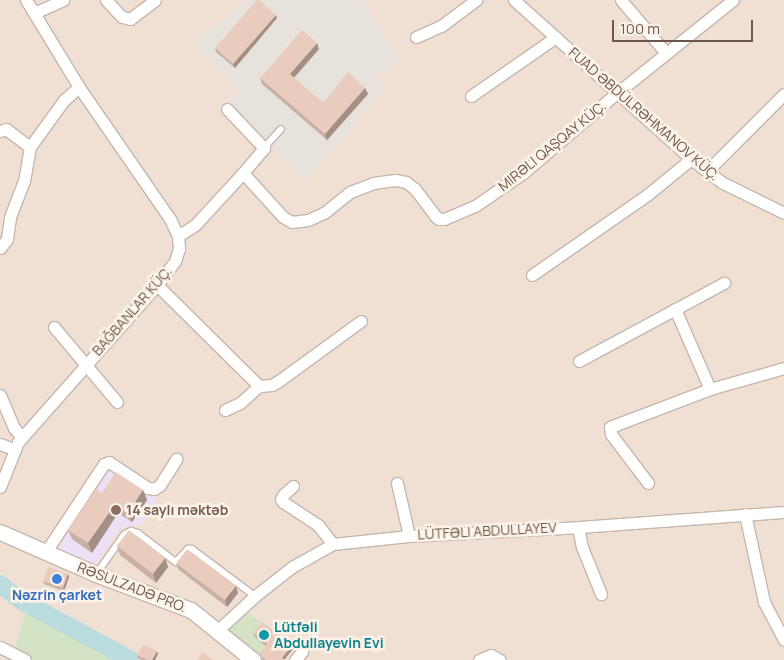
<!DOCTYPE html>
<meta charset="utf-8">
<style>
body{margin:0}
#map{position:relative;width:784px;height:660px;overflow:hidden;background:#f8eee3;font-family:Manrope,sans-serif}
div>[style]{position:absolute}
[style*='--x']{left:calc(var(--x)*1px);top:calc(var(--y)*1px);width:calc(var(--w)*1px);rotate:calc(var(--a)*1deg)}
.residential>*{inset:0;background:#efe0d3}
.industrial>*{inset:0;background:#e8e2dd}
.education>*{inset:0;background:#ebe0f4}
.green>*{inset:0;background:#d3e3c4}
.river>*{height:18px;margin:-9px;padding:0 9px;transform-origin:9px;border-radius:9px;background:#bbdcde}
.roads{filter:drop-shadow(1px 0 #c7b6ac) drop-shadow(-1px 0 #c7b6ac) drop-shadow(0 1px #c7b6ac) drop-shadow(0 -1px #c7b6ac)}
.lane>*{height:5.5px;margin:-2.75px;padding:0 2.75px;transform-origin:2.75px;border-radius:2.75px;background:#fff}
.street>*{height:11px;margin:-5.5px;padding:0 5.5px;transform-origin:5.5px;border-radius:5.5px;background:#fff}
.secondary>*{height:15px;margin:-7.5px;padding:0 7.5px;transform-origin:7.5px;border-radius:7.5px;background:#fff}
.wall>*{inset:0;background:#c9afa4}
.shaded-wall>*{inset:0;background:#a48f86}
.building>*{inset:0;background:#eaccbf;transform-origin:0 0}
.dots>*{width:14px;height:14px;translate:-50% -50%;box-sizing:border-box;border:2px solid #fcf3e8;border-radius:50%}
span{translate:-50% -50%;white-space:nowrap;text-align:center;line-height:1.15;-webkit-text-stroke:5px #fcf3e8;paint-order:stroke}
.street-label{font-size:14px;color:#6c564d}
.education-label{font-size:14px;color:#785e54;font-weight:700}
.left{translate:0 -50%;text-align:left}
.shop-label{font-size:14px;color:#366cbe;font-weight:700}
.culture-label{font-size:14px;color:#0d838f;font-weight:700}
.scale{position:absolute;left:612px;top:20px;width:141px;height:22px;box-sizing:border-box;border:2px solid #6c564d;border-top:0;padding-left:6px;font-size:15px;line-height:18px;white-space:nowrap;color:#6c564d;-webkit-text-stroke:4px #fcf3e8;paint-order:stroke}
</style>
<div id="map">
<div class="residential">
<div style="clip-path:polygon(0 0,784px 0,784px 660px,114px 660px,27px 612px,11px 660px,0 660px)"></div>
</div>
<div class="industrial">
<div style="clip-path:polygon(245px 0,363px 0,398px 59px,375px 78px,385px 89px,305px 180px,227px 100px,239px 90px,194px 43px)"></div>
</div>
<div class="education">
<div style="clip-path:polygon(110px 468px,157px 497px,142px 524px,120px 529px,94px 567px,57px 550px)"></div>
</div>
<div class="green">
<div style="clip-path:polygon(26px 612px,114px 660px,11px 660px)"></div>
<div style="clip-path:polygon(248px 612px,264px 625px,268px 648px,260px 658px,228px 630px)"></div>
</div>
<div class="river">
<div style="--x:0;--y:584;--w:28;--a:38"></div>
<div style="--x:22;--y:601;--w:124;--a:28.4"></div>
</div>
<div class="roads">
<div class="lane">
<div style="--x:264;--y:148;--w:25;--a:-48"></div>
<div style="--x:97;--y:573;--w:47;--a:-54.6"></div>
<div style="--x:124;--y:535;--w:8;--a:-30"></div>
<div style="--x:131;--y:531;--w:7;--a:16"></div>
<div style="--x:138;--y:533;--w:48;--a:37.3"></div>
<div style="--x:176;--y:562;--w:18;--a:-47"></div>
<div style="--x:188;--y:549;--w:4;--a:0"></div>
<div style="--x:192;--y:549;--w:79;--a:36.7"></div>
</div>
<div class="street">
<div style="--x:106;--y:0;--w:23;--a:47"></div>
<div style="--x:122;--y:17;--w:8;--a:14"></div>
<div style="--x:130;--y:19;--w:31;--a:-37"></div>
<div style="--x:514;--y:0;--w:238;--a:41.9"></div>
<div style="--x:691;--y:159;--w:38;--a:37"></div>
<div style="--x:721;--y:182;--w:70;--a:26.2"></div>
<div style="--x:621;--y:0;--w:70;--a:49.7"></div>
<div style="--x:34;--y:13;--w:32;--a:-24"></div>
<div style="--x:416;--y:37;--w:27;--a:-24"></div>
<div style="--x:441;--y:26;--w:44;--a:-36.6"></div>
<div style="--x:471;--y:96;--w:103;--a:-34.8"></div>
<div style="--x:227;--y:109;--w:54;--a:46.5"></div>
<div style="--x:264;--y:148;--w:33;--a:130"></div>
<div style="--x:0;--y:131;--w:6;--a:-18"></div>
<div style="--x:6;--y:129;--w:30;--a:37"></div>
<div style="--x:707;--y:171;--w:109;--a:-45"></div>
<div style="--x:178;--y:236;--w:20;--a:-33"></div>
<div style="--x:195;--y:225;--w:71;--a:-47.3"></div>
<div style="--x:243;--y:173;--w:59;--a:47.7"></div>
<div style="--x:283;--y:217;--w:10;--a:29"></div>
<div style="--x:292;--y:222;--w:16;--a:-7"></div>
<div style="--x:308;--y:220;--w:17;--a:-24"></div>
<div style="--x:324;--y:213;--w:33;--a:-39"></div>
<div style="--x:350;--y:192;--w:25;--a:-21"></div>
<div style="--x:373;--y:183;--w:22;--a:-8"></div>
<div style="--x:395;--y:180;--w:11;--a:10"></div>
<div style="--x:406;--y:182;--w:11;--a:38"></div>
<div style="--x:415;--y:189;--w:34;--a:53"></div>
<div style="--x:435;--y:216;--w:5;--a:37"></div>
<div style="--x:439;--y:219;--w:5;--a:0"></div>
<div style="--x:444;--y:219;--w:34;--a:-23"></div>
<div style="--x:475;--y:206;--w:58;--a:-34.5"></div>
<div style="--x:523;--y:173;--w:125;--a:-40.5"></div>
<div style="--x:618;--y:92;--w:147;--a:-38.7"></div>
<div style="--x:0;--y:248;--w:11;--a:-52"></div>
<div style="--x:7;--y:239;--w:22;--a:-82"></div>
<div style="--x:10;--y:217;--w:39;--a:-69"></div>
<div style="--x:24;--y:181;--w:35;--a:-80"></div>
<div style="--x:30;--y:147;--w:58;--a:-54.1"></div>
<div style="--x:64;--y:100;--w:20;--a:-41"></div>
<div style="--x:532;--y:275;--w:140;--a:-34.8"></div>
<div style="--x:647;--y:195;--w:57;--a:-39.3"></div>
<div style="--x:157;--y:285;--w:144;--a:44.7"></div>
<div style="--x:675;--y:309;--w:87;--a:66.4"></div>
<div style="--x:54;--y:327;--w:98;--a:50"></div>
<div style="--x:579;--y:361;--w:165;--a:-28.3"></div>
<div style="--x:0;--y:395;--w:36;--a:67"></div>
<div style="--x:14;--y:428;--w:12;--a:48"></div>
<div style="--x:225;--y:410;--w:17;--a:-25"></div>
<div style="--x:240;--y:403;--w:25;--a:-42"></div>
<div style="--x:259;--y:386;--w:13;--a:-4"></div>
<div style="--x:272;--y:385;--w:9;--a:-32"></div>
<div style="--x:280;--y:380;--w:100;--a:-36.1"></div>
<div style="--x:0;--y:444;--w:15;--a:20"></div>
<div style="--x:397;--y:483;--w:54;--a:77.2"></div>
<div style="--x:648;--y:483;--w:61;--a:-127.1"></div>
<div style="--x:611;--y:434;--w:7;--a:-98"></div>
<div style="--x:610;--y:427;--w:107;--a:-20.8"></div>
<div style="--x:710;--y:389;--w:77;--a:-15.8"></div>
<div style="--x:293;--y:486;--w:12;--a:138"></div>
<div style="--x:284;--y:494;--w:6;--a:121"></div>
<div style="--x:281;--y:499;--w:4;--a:56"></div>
<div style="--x:283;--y:502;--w:42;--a:33.3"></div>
<div style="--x:318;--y:525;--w:24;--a:52"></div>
<div style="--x:0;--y:487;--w:48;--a:-68.2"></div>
<div style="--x:18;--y:442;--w:210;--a:-48.5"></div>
<div style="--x:157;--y:285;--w:30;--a:-53"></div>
<div style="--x:175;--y:261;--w:13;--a:-72"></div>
<div style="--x:179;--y:249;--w:13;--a:-94"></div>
<div style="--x:178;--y:236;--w:19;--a:-115"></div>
<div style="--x:170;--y:219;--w:160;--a:-124.6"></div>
<div style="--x:79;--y:87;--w:102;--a:-121.3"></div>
<div style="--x:745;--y:514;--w:90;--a:77.8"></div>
<div style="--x:764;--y:602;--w:43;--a:62.2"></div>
<div style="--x:578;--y:527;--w:20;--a:79"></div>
<div style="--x:582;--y:547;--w:51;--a:68"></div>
<div style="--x:45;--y:553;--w:107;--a:-56.5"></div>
<div style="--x:104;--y:464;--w:5;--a:-22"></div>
<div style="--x:109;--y:462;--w:47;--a:33.7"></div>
<div style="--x:148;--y:488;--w:6;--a:9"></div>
<div style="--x:154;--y:489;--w:7;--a:-34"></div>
<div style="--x:160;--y:485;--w:31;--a:-58"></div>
<div style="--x:218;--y:630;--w:50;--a:-42.6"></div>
<div style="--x:255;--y:596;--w:47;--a:-38.1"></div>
<div style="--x:292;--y:567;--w:47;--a:-29.3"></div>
<div style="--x:333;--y:544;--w:76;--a:-6"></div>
<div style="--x:409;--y:536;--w:169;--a:-3"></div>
<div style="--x:578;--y:527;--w:207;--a:-4.2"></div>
<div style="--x:0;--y:647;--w:28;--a:27"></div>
<div style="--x:295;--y:660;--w:11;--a:-49"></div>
<div style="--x:479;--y:660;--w:13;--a:-23"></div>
<div style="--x:491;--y:655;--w:10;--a:29"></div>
</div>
<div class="secondary">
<div style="--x:0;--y:532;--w:105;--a:23.6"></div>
<div style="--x:96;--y:574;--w:102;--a:20.8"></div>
<div style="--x:191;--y:610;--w:80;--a:38.9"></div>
</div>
</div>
<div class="wall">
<div style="clip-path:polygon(277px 18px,235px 68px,216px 52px,215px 48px)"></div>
<div style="clip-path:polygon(319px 49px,294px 78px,323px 103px,365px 88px,368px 94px,327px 140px,262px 84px,260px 78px)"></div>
<div style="clip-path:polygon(143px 490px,147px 500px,132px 522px,118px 513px,92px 553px,72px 539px,68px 530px,102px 493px)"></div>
<div style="clip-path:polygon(117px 546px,165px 558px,168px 567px,156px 583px,120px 555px)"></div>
<div style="clip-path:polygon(176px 563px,238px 593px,227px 607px,178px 569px)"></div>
<div style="clip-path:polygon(68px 574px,69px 577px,64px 591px,44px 584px,43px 581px)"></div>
<div style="clip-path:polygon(253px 633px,293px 649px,284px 659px,285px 660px,263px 660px,260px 653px,266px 646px,255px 637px)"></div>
<div style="clip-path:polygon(158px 654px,155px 660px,142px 660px,138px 658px,137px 655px)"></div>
</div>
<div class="shaded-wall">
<div style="clip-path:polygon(276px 15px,277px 18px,235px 68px,233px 64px)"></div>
<div style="clip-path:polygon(317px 43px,319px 49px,292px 80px,290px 74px)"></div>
<div style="clip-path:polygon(365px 88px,368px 94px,327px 140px,325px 134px)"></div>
<div style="clip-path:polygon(143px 490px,147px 500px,132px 522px,128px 513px)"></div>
<div style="clip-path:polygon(115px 504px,118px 513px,92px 553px,88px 543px)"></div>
<div style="clip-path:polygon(165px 558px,168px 567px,156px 583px,153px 573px)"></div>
<div style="clip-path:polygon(68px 574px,69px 577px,64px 591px,63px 588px)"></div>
<div style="clip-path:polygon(236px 586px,238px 593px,227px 607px,225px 600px)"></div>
<div style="clip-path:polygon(292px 645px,293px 649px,284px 660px,282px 658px)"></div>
<div style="clip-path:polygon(157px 651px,158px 654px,155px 660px,152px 660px)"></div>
</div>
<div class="building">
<div style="clip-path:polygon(257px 0,259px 0,276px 15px,233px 64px,215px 48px)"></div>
<div style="clip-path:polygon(302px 30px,317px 43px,290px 74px,323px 103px,348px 72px,365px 88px,325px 134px,260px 78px)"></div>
<div style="clip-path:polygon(116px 472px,143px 490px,128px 513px,115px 504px,88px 543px,68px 530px,96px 489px,102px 493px)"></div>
<div style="left:129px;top:530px;width:46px;height:20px;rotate:38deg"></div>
<div style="left:187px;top:549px;width:61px;height:18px;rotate:37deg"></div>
<div style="left:48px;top:567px;width:21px;height:15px;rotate:19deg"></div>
<div style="clip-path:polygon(263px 622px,292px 645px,282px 658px,285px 660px,266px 660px,261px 656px,260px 653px,267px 644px,253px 633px)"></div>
<div style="clip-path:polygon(143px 644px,157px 651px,152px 660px,147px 660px,137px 655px)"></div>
<div style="clip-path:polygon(203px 652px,213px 660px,197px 660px)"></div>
</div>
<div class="dots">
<div style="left:116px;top:510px;background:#8d6e63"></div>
<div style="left:57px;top:579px;background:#3f7fe0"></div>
<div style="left:264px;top:635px;background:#0f9aa8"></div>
</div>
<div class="street-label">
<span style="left:644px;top:114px;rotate:41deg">FUAD ƏBDÜLRƏHMANOV KÜÇ.</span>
<span style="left:552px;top:146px;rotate:-39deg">MIRƏLI QAŞQAY KÜÇ.</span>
<span style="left:132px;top:311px;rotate:-49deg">BAĞBANLAR KÜÇ.</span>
<span style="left:487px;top:531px;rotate:-3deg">LÜTFƏLI ABDULLAYEV</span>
<span style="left:132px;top:587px;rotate:21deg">RƏSULZADƏ PRO.</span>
</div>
<div class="education-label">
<span class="left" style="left:126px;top:510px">14 saylı məktəb</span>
</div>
<div class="shop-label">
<span style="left:57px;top:595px">Nəzrin çarket</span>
</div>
<div class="culture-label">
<span class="left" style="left:274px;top:635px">Lütfəli<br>Abdullayevin Evi</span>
</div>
<div class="scale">100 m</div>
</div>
